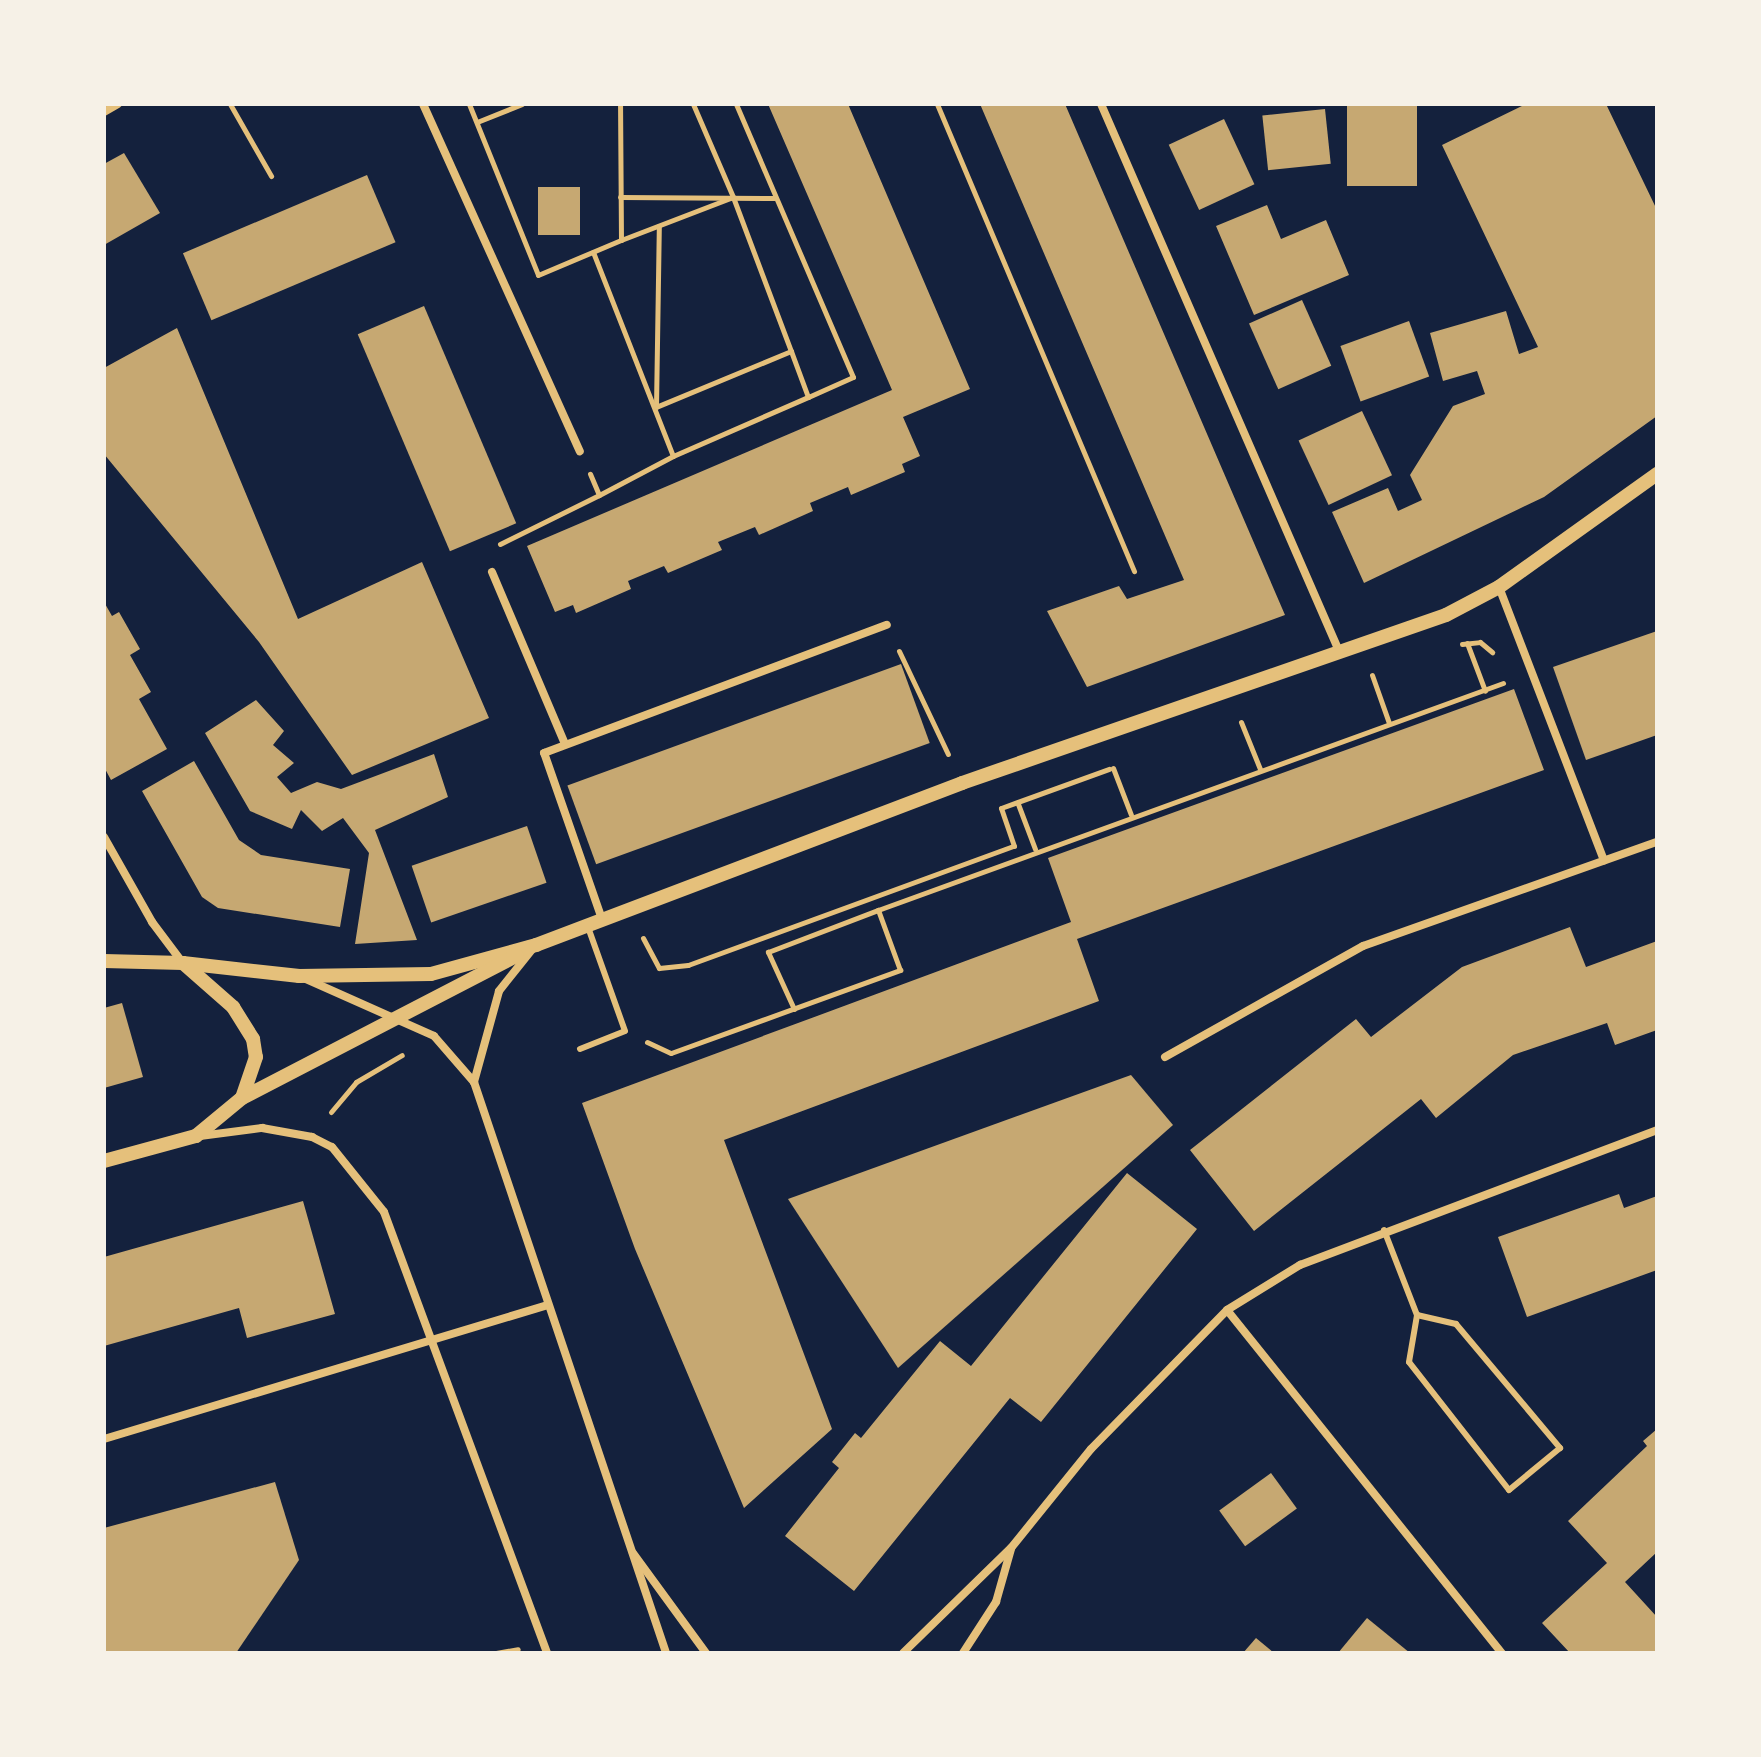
<!DOCTYPE html>
<style>
body{margin:0}
#map{position:relative;width:1761px;height:1757px;overflow:hidden;background:#14213d;font-family:Cabin,sans-serif}
div>[style]{position:absolute}
[style*='--x']{left:calc(var(--x)*1px);top:calc(var(--y)*1px);width:calc(var(--w)*1px);rotate:calc(var(--a)*1deg)}
.building>*{inset:0;background:#c6a872;transform-origin:0 0}
.path>*{height:5px;margin:-2.5px;padding:0 2.5px;transform-origin:2.5px;border-radius:2.5px;background:#e5c07b}
.service>*{height:6px;margin:-3px;padding:0 3px;transform-origin:3px;border-radius:3px;background:#e5c07b}
.minor>*{height:8px;margin:-4px;padding:0 4px;transform-origin:4px;border-radius:4px;background:#e5c07b}
.tertiary>*{height:14px;margin:-7px;padding:0 7px;transform-origin:7px;border-radius:7px;background:#e5c07b}
span{translate:-50% -50%;white-space:nowrap;text-align:center;line-height:1.15;-webkit-text-stroke:6px #f6f1e7;paint-order:stroke}
.frame{position:absolute;inset:0;border:106px solid #f6f1e7;pointer-events:none}
</style>
<div id="map">
<div class="building">
<div style="clip-path:polygon(768px 104px,848px 104px,970px 389px,903px 417px,920px 456px,902px 464px,905px 472px,851px 495px,848px 487px,810px 503px,813px 511px,759px 535px,755px 527px,718px 542px,722px 550px,668px 573px,664px 566px,628px 581px,631px 589px,576px 613px,573px 605px,555px 612px,527px 546px,892px 390px)"></div>
<div style="clip-path:polygon(980px 104px,1065px 104px,1285px 615px,1087px 687px,1047px 611px,1119px 586px,1127px 599px,1184px 580px)"></div>
<div style="left:1347px;top:104px;width:70px;height:82px"></div>
<div style="clip-path:polygon(1526px 104px,1606px 104px,1657px 210px,1657px 416px,1544px 497px,1364px 583px,1332px 512px,1388px 488px,1398px 511px,1422px 500px,1410px 475px,1453px 406px,1485px 394px,1477px 371px,1443px 381px,1430px 333px,1506px 311px,1519px 354px,1538px 347px,1442px 145px)"></div>
<div style="left:1325px;top:109px;width:55px;height:63px;rotate:84deg"></div>
<div style="left:1224px;top:119px;width:72px;height:61px;rotate:65deg"></div>
<div style="clip-path:polygon(124px 153px,160px 213px,104px 245px,104px 164px)"></div>
<div style="left:367px;top:175px;width:73px;height:200px;rotate:67deg"></div>
<div style="left:580px;top:187px;width:48px;height:42px;rotate:90deg"></div>
<div style="clip-path:polygon(1267px 205px,1281px 239px,1326px 220px,1349px 275px,1254px 315px,1216px 226px)"></div>
<div style="left:1302px;top:300px;width:72px;height:58px;rotate:66deg"></div>
<div style="left:424px;top:306px;width:236px;height:72px;rotate:67deg"></div>
<div style="left:1409px;top:321px;width:59px;height:73px;rotate:70deg"></div>
<div style="clip-path:polygon(177px 328px,298px 619px,422px 562px,489px 718px,352px 775px,259px 642px,104px 454px,104px 368px)"></div>
<div style="left:1362px;top:411px;width:71px;height:70px;rotate:65deg"></div>
<div style="clip-path:polygon(104px 602px,112px 616px,119px 612px,140px 649px,130px 655px,151px 692px,139px 699px,167px 749px,111px 780px,104px 767px)"></div>
<div style="clip-path:polygon(1657px 631px,1657px 735px,1586px 760px,1553px 667px)"></div>
<div style="left:901px;top:664px;width:84px;height:355px;rotate:70deg"></div>
<div style="clip-path:polygon(1514px 689px,1544px 770px,1077px 939px,1099px 1001px,724px 1140px,832px 1429px,744px 1508px,635px 1249px,582px 1103px,1071px 922px,1048px 858px)"></div>
<div style="clip-path:polygon(256px 700px,284px 731px,273px 745px,294px 763px,277px 777px,291px 793px,317px 782px,341px 789px,434px 754px,448px 797px,375px 830px,417px 940px,355px 944px,369px 853px,343px 818px,322px 831px,301px 810px,292px 829px,250px 811px,205px 733px)"></div>
<div style="clip-path:polygon(194px 761px,239px 840px,261px 855px,350px 869px,340px 927px,218px 908px,202px 897px,142px 791px)"></div>
<div style="left:527px;top:826px;width:60px;height:122px;rotate:71deg"></div>
<div style="clip-path:polygon(1570px 927px,1586px 967px,1657px 941px,1657px 1030px,1615px 1045px,1607px 1023px,1513px 1055px,1436px 1118px,1421px 1099px,1254px 1231px,1190px 1150px,1356px 1019px,1371px 1037px,1462px 967px)"></div>
<div style="clip-path:polygon(122px 1003px,143px 1077px,104px 1088px,104px 1008px)"></div>
<div style="clip-path:polygon(1131px 1075px,1173px 1125px,898px 1368px,788px 1199px)"></div>
<div style="clip-path:polygon(1127px 1173px,1197px 1229px,1041px 1422px,1010px 1398px,854px 1591px,785px 1536px,839px 1468px,832px 1462px,855px 1433px,861px 1438px,940px 1341px,971px 1366px)"></div>
<div style="clip-path:polygon(1619px 1194px,1624px 1208px,1657px 1196px,1657px 1270px,1527px 1317px,1498px 1237px)"></div>
<div style="clip-path:polygon(303px 1201px,335px 1314px,247px 1338px,239px 1308px,104px 1346px,104px 1257px)"></div>
<div style="clip-path:polygon(1657px 1429px,1657px 1552px,1625px 1582px,1657px 1617px,1657px 1653px,1570px 1653px,1542px 1623px,1607px 1563px,1568px 1521px,1647px 1446px,1643px 1441px)"></div>
<div style="left:1271px;top:1473px;width:44px;height:64px;rotate:54deg"></div>
<div style="clip-path:polygon(275px 1482px,299px 1560px,236px 1653px,104px 1653px,104px 1528px)"></div>
<div style="clip-path:polygon(1367px 1618px,1410px 1653px,1338px 1653px)"></div>
<div style="clip-path:polygon(1256px 1638px,1274px 1653px,1243px 1653px)"></div>
</div>
<div class="path">
<div style="--x:230;--y:104;--w:83;--a:60.3"></div>
<div style="--x:469;--y:104;--w:184;--a:68"></div>
<div style="--x:538;--y:275;--w:90;--a:-22.9"></div>
<div style="--x:621;--y:240;--w:136;--a:-90.4"></div>
<div style="--x:693;--y:104;--w:101;--a:66.7"></div>
<div style="--x:736;--y:104;--w:297;--a:66.8"></div>
<div style="--x:853;--y:377;--w:49;--a:156"></div>
<div style="--x:937;--y:104;--w:507;--a:67.13"></div>
<div style="--x:477;--y:122;--w:48;--a:-21.8"></div>
<div style="--x:620;--y:197;--w:155;--a:0.4"></div>
<div style="--x:621;--y:240;--w:120;--a:-21"></div>
<div style="--x:733;--y:197;--w:165;--a:69.4"></div>
<div style="--x:791;--y:351;--w:146;--a:157.5"></div>
<div style="--x:656;--y:407;--w:181;--a:-89.1"></div>
<div style="--x:593;--y:252;--w:219;--a:68.6"></div>
<div style="--x:673;--y:456;--w:84;--a:152.2"></div>
<div style="--x:673;--y:456;--w:147;--a:-23.6"></div>
<div style="--x:808;--y:397;--w:49;--a:-110.3"></div>
<div style="--x:500;--y:544;--w:110;--a:-26.3"></div>
<div style="--x:599;--y:495;--w:23;--a:-113"></div>
<div style="--x:1467;--y:643;--w:51;--a:69.4"></div>
<div style="--x:1462;--y:644;--w:18;--a:-6"></div>
<div style="--x:1480;--y:642;--w:16;--a:40"></div>
<div style="--x:899;--y:651;--w:114;--a:64.6"></div>
<div style="--x:1372;--y:675;--w:51;--a:70.5"></div>
<div style="--x:1241;--y:722;--w:51;--a:68"></div>
<div style="--x:1113;--y:768;--w:50;--a:69"></div>
<div style="--x:1018;--y:804;--w:48;--a:69.3"></div>
<div style="--x:643;--y:938;--w:34;--a:62"></div>
<div style="--x:659;--y:968;--w:29;--a:-6"></div>
<div style="--x:688;--y:965;--w:347;--a:-20.1"></div>
<div style="--x:1014;--y:846;--w:40;--a:-108.9"></div>
<div style="--x:1001;--y:808;--w:115;--a:-19.9"></div>
<div style="--x:794;--y:1009;--w:63;--a:-114.5"></div>
<div style="--x:768;--y:952;--w:118;--a:-20.9"></div>
<div style="--x:647;--y:1042;--w:26;--a:25"></div>
<div style="--x:671;--y:1053;--w:244;--a:-19.9"></div>
<div style="--x:900;--y:970;--w:64;--a:-110.1"></div>
<div style="--x:878;--y:910;--w:665;--a:-19.96"></div>
<div style="--x:331;--y:1112;--w:39;--a:-50"></div>
<div style="--x:356;--y:1082;--w:53;--a:-30.4"></div>
<div style="--x:496;--y:1653;--w:22;--a:-10"></div>
</div>
<div class="service">
<div style="--x:580;--y:1049;--w:48;--a:-21.8"></div>
<div style="--x:625;--y:1031;--w:110;--a:-109.6"></div>
<div style="--x:1384;--y:1230;--w:91;--a:68.8"></div>
<div style="--x:1417;--y:1315;--w:40;--a:13"></div>
<div style="--x:1456;--y:1324;--w:162;--a:50"></div>
<div style="--x:1560;--y:1448;--w:66;--a:140.5"></div>
<div style="--x:1509;--y:1490;--w:162;--a:-128"></div>
<div style="--x:1409;--y:1362;--w:48;--a:-80.3"></div>
</div>
<div class="minor">
<div style="--x:423;--y:104;--w:381;--a:65.7"></div>
<div style="--x:1101;--y:104;--w:597;--a:66.49"></div>
<div style="--x:104;--y:112;--w:16;--a:-30"></div>
<div style="--x:492;--y:572;--w:187;--a:67"></div>
<div style="--x:1499;--y:587;--w:293;--a:69"></div>
<div style="--x:104;--y:837;--w:98;--a:60.5"></div>
<div style="--x:152;--y:922;--w:50;--a:53.1"></div>
<div style="--x:603;--y:922;--w:179;--a:-109.2"></div>
<div style="--x:544;--y:753;--w:366;--a:-20.5"></div>
<div style="--x:306;--y:979;--w:140;--a:24"></div>
<div style="--x:434;--y:1036;--w:61;--a:49"></div>
<div style="--x:474;--y:1082;--w:602;--a:71.41"></div>
<div style="--x:1165;--y:1057;--w:227;--a:-29.3"></div>
<div style="--x:1363;--y:946;--w:312;--a:-19.5"></div>
<div style="--x:474;--y:1082;--w:94;--a:-74.6"></div>
<div style="--x:499;--y:991;--w:56;--a:-51.5"></div>
<div style="--x:200;--y:1136;--w:63;--a:-7.4"></div>
<div style="--x:262;--y:1128;--w:51;--a:10.2"></div>
<div style="--x:312;--y:1137;--w:22;--a:27"></div>
<div style="--x:332;--y:1147;--w:83;--a:51.3"></div>
<div style="--x:384;--y:1212;--w:470;--a:69.7"></div>
<div style="--x:1227;--y:1310;--w:440;--a:51.3"></div>
<div style="--x:104;--y:1439;--w:464;--a:-16.8"></div>
<div style="--x:633;--y:1553;--w:124;--a:53.9"></div>
<div style="--x:903;--y:1653;--w:151;--a:-44.2"></div>
<div style="--x:1011;--y:1548;--w:127;--a:-51.1"></div>
<div style="--x:1091;--y:1449;--w:194;--a:-45.6"></div>
<div style="--x:1227;--y:1310;--w:86;--a:-31.7"></div>
<div style="--x:1300;--y:1265;--w:382;--a:-20.7"></div>
<div style="--x:963;--y:1653;--w:61;--a:-57.1"></div>
<div style="--x:996;--y:1602;--w:55;--a:-74.2"></div>
</div>
<div class="tertiary">
<div style="--x:104;--y:961;--w:79;--a:1.5"></div>
<div style="--x:183;--y:963;--w:117;--a:6.4"></div>
<div style="--x:299;--y:976;--w:132;--a:-0.9"></div>
<div style="--x:431;--y:974;--w:109;--a:-15.4"></div>
<div style="--x:536;--y:945;--w:456;--a:-20.8"></div>
<div style="--x:962;--y:783;--w:512;--a:-19.14"></div>
<div style="--x:1446;--y:615;--w:60;--a:-27.8"></div>
<div style="--x:1499;--y:587;--w:194;--a:-35.6"></div>
<div style="--x:183;--y:963;--w:67;--a:41.3"></div>
<div style="--x:233;--y:1007;--w:38;--a:58"></div>
<div style="--x:253;--y:1039;--w:18;--a:81"></div>
<div style="--x:256;--y:1057;--w:43;--a:108.9"></div>
<div style="--x:104;--y:1161;--w:95;--a:-15.2"></div>
<div style="--x:196;--y:1136;--w:60;--a:-39.6"></div>
<div style="--x:242;--y:1098;--w:309;--a:-27.4"></div>
</div>
<div class="frame"></div>
</div>
